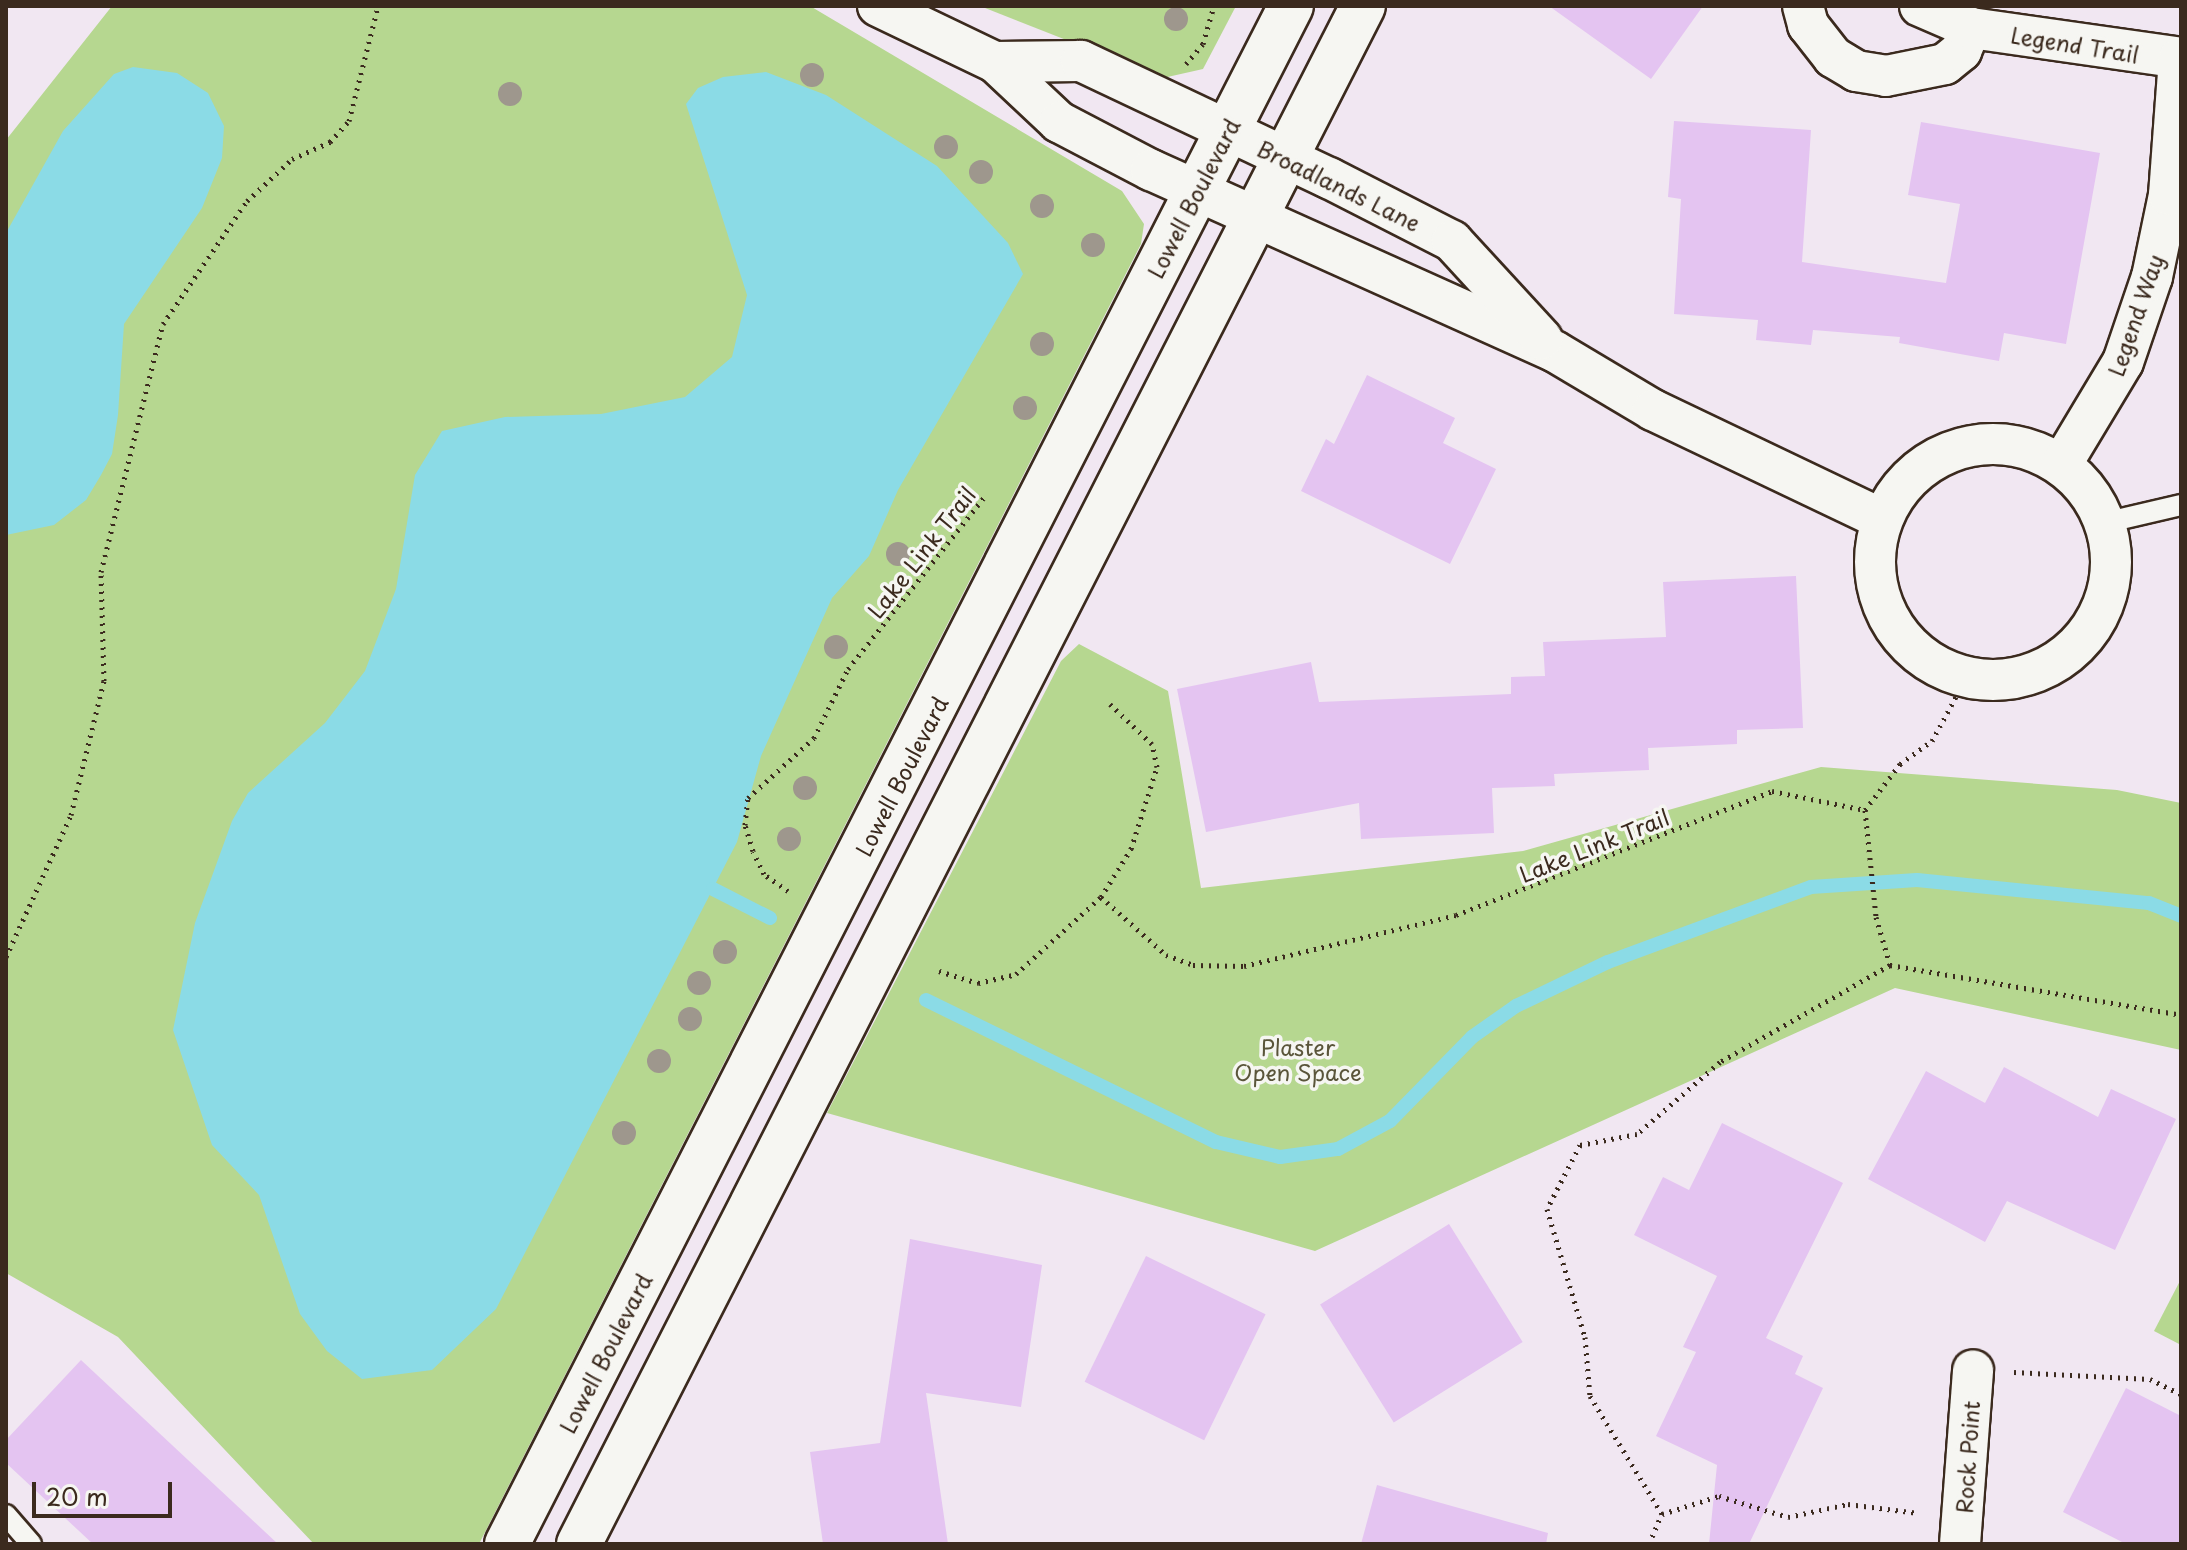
<!DOCTYPE html>
<style>
body{margin:0}
#map{position:relative;width:2187px;height:1550px;overflow:hidden;background:#f1e7f2;font-family:"Playpen Sans",sans-serif}
div>[style]{position:absolute}
[style*='--x']{left:calc(var(--x)*1px);top:calc(var(--y)*1px);width:calc(var(--w)*1px);rotate:calc(var(--a)*1deg)}
.green>*{inset:0;background:#b6d790}
.water>*{inset:0;background:#8bdbe6}
.stream>*{height:14px;margin:-7px;padding:0 7px;transform-origin:7px;border-radius:7px;background:#8bdbe6}
.building>*{inset:0;background:#e4c4f1;transform-origin:0 0}
.path>*{height:5px;margin-top:-2.5px;transform-origin:0;background:repeating-linear-gradient(90deg,#3b2a1e 0 2px,transparent 0 8px)}
.roads{filter:drop-shadow(2px 0 #3b2a1e) drop-shadow(-2px 0 #3b2a1e) drop-shadow(0 2px #3b2a1e) drop-shadow(0 -2px #3b2a1e)}
.service>*{height:20px;margin:-10px;padding:0 10px;transform-origin:10px;border-radius:10px;background:#f6f6f2}
.minor>*{height:40px;margin:-20px;padding:0 20px;transform-origin:20px;border-radius:20px;background:#f6f6f2}
.minor>.ring{margin:-20px;padding:0;box-sizing:content-box;background:none;border:40px solid #f6f6f2;border-radius:50%}
.secondary>*{height:44px;margin:-22px;padding:0 22px;transform-origin:22px;border-radius:22px;background:#f6f6f2}
.trees>*{width:24px;height:24px;margin:-12px;border-radius:50%;background:#9e978d}
span{translate:-50% -50%;white-space:nowrap;text-align:center;line-height:1.15;-webkit-text-stroke:7px #f6f6f2;paint-order:stroke}
.street-label{font-size:22px;color:#3b2a1e}
.park-label{font-size:22px;color:#5a553a}
.frame{position:absolute;inset:0;border:8px solid #3b2a1e;pointer-events:none}
.scale{position:absolute;left:32px;top:1482px;width:140px;height:36px;box-sizing:border-box;border:4px solid #3b2a1e;border-top:0;padding-left:10px;font-size:24px;line-height:28px;white-space:nowrap;color:#3b2a1e;-webkit-text-stroke:6px #f6f6f2;paint-order:stroke}
</style>
<div id="map">
<div class="green">
<div style="clip-path:polygon(112px 6px,810px 6px,1122px 191px,1144px 224px,1141px 244px,479px 1544px,314px 1544px,118px 1337px,6px 1273px,6px 140px)"></div>
<div style="clip-path:polygon(980px 6px,1236px 6px,1203px 69px,1163px 78px)"></div>
<div style="clip-path:polygon(1079px 644px,1168px 691px,1201px 888px,1523px 851px,1821px 767px,2117px 790px,2181px 803px,2181px 1050px,1895px 988px,1315px 1251px,827px 1113px,1061px 661px)"></div>
<div style="clip-path:polygon(2181px 1279px,2181px 1345px,2154px 1331px)"></div>
</div>
<div class="water">
<div style="clip-path:polygon(133px 67px,177px 73px,208px 93px,224px 126px,222px 158px,202px 208px,124px 324px,118px 415px,112px 454px,101px 475px,86px 500px,54px 525px,6px 535px,6px 233px,63px 131px,114px 74px)"></div>
<div style="clip-path:polygon(766px 72px,826px 95px,937px 166px,1008px 243px,1023px 274px,898px 490px,869px 556px,832px 598px,761px 756px,737px 842px,496px 1309px,432px 1370px,362px 1379px,327px 1351px,300px 1314px,259px 1195px,212px 1145px,173px 1030px,195px 923px,232px 821px,248px 793px,325px 723px,365px 671px,396px 589px,415px 475px,442px 431px,505px 417px,601px 414px,685px 397px,732px 357px,747px 295px,686px 104px,698px 88px,723px 77px)"></div>
</div>
<div class="stream">
<div style="--x:713;--y:889;--w:64;--a:27"></div>
<div style="--x:926;--y:1000;--w:323;--a:26.1"></div>
<div style="--x:1216;--y:1142;--w:66;--a:13.2"></div>
<div style="--x:1280;--y:1157;--w:59;--a:-7.9"></div>
<div style="--x:1338;--y:1149;--w:59;--a:-28.3"></div>
<div style="--x:1390;--y:1121;--w:117;--a:-45.7"></div>
<div style="--x:1472;--y:1037;--w:54;--a:-35.2"></div>
<div style="--x:1516;--y:1006;--w:102;--a:-25.6"></div>
<div style="--x:1608;--y:962;--w:216;--a:-20.3"></div>
<div style="--x:1811;--y:887;--w:106;--a:-3.8"></div>
<div style="--x:1917;--y:880;--w:233;--a:5.7"></div>
<div style="--x:2149;--y:903;--w:35;--a:22"></div>
</div>
<div class="building">
<div style="clip-path:polygon(1549px 6px,1703px 6px,1651px 79px)"></div>
<div style="clip-path:polygon(1674px 121px,1811px 130px,1802px 262px,1946px 283px,1960px 204px,1908px 195px,1921px 122px,2100px 153px,2066px 344px,2004px 333px,1999px 361px,1899px 343px,1900px 337px,1813px 330px,1811px 345px,1756px 340px,1758px 320px,1674px 314px,1681px 199px,1668px 197px)"></div>
<div style="clip-path:polygon(1367px 375px,1455px 418px,1443px 443px,1496px 469px,1450px 564px,1301px 491px,1326px 439px,1334px 444px)"></div>
<div style="clip-path:polygon(1796px 576px,1803px 728px,1737px 730px,1737px 744px,1648px 748px,1649px 770px,1554px 774px,1555px 786px,1492px 788px,1494px 833px,1361px 839px,1359px 803px,1206px 832px,1177px 689px,1311px 662px,1319px 702px,1511px 694px,1511px 677px,1545px 676px,1543px 642px,1666px 637px,1663px 582px)"></div>
<div style="clip-path:polygon(2004px 1067px,2098px 1117px,2111px 1089px,2176px 1119px,2115px 1250px,2007px 1201px,1985px 1242px,1868px 1179px,1926px 1071px,1985px 1103px)"></div>
<div style="clip-path:polygon(1722px 1123px,1843px 1183px,1766px 1338px,1803px 1356px,1795px 1374px,1823px 1388px,1749px 1544px,1709px 1544px,1717px 1465px,1656px 1436px,1696px 1352px,1683px 1347px,1717px 1276px,1634px 1235px,1663px 1177px,1689px 1190px)"></div>
<div style="left:1449px;top:1224px;width:139px;height:152px;rotate:58deg"></div>
<div style="clip-path:polygon(910px 1239px,1042px 1265px,1021px 1407px,926px 1393px,948px 1544px,823px 1544px,810px 1452px,880px 1443px)"></div>
<div style="left:1146px;top:1256px;width:133px;height:140px;rotate:26deg"></div>
<div style="clip-path:polygon(81px 1360px,278px 1544px,93px 1544px,6px 1463px,6px 1440px)"></div>
<div style="clip-path:polygon(2126px 1388px,2181px 1416px,2181px 1544px,2126px 1544px,2063px 1512px)"></div>
<div style="clip-path:polygon(1377px 1485px,1548px 1533px,1546px 1544px,1361px 1544px)"></div>
</div>
<div class="path">
<div style="--x:1186;--y:64;--w:26;--a:-50"></div>
<div style="--x:1203;--y:44;--w:40;--a:-74"></div>
<div style="--x:1865;--y:810;--w:58;--a:-52.7"></div>
<div style="--x:1900;--y:764;--w:39;--a:-36"></div>
<div style="--x:1932;--y:741;--w:72;--a:-61.6"></div>
<div style="--x:788;--y:891;--w:29;--a:-145"></div>
<div style="--x:764;--y:874;--w:25;--a:-116"></div>
<div style="--x:753;--y:851;--w:27;--a:-107"></div>
<div style="--x:745;--y:825;--w:27;--a:-84"></div>
<div style="--x:748;--y:798;--w:89;--a:-42.3"></div>
<div style="--x:814;--y:738;--w:77;--a:-63.8"></div>
<div style="--x:848;--y:669;--w:222;--a:-51.6"></div>
<div style="--x:1101;--y:897;--w:57;--a:-58"></div>
<div style="--x:1131;--y:849;--w:86;--a:-72.4"></div>
<div style="--x:1157;--y:767;--w:24;--a:-102"></div>
<div style="--x:1152;--y:744;--w:58;--a:-136.4"></div>
<div style="--x:6;--y:957;--w:156;--a:-65.4"></div>
<div style="--x:71;--y:815;--w:138;--a:-76.2"></div>
<div style="--x:104;--y:681;--w:109;--a:-91.6"></div>
<div style="--x:101;--y:572;--w:256;--a:-76"></div>
<div style="--x:163;--y:324;--w:149;--a:-55.7"></div>
<div style="--x:247;--y:201;--w:62;--a:-43"></div>
<div style="--x:292;--y:159;--w:42;--a:-24.1"></div>
<div style="--x:330;--y:142;--w:28;--a:-48"></div>
<div style="--x:349;--y:121;--w:119;--a:-75.8"></div>
<div style="--x:1890;--y:965;--w:196;--a:150.3"></div>
<div style="--x:1720;--y:1062;--w:110;--a:139.1"></div>
<div style="--x:1637;--y:1134;--w:58;--a:169.1"></div>
<div style="--x:1580;--y:1145;--w:72;--a:117.3"></div>
<div style="--x:1547;--y:1209;--w:134;--a:73.5"></div>
<div style="--x:1585;--y:1337;--w:59;--a:85.2"></div>
<div style="--x:1590;--y:1396;--w:138;--a:58.6"></div>
<div style="--x:1662;--y:1514;--w:60;--a:-17.5"></div>
<div style="--x:1719;--y:1496;--w:72;--a:16.9"></div>
<div style="--x:1788;--y:1517;--w:61;--a:-12.2"></div>
<div style="--x:1848;--y:1504;--w:71;--a:7.3"></div>
<div style="--x:939;--y:971;--w:41;--a:17.1"></div>
<div style="--x:978;--y:983;--w:39;--a:-13"></div>
<div style="--x:1016;--y:974;--w:115;--a:-42.2"></div>
<div style="--x:1101;--y:897;--w:87;--a:41.7"></div>
<div style="--x:1166;--y:955;--w:29;--a:20"></div>
<div style="--x:1193;--y:965;--w:51;--a:1.1"></div>
<div style="--x:1244;--y:966;--w:218;--a:-13.5"></div>
<div style="--x:1456;--y:915;--w:339;--a:-21.4"></div>
<div style="--x:1772;--y:791;--w:95;--a:11.5"></div>
<div style="--x:1865;--y:810;--w:108;--a:84.1"></div>
<div style="--x:1876;--y:917;--w:50;--a:73.7"></div>
<div style="--x:1890;--y:965;--w:295;--a:9.7"></div>
<div style="--x:2014;--y:1372;--w:136;--a:2.9"></div>
<div style="--x:2150;--y:1379;--w:34;--a:26"></div>
<div style="--x:1649;--y:1544;--w:33;--a:-67"></div>
</div>
<div class="roads">
<div class="service">
<div style="--x:2104;--y:523;--w:79;--a:-13.2"></div>
<div style="--x:6;--y:1515;--w:38;--a:49"></div>
</div>
<div class="minor">
<div style="--x:878;--y:6;--w:130;--a:25.6"></div>
<div style="--x:995;--y:62;--w:88;--a:43.2"></div>
<div style="--x:1059;--y:122;--w:104;--a:27.6"></div>
<div style="--x:1151;--y:170;--w:442;--a:24.2"></div>
<div style="--x:1554;--y:351;--w:115;--a:30.8"></div>
<div style="--x:1653;--y:410;--w:254;--a:25.5"></div>
<div style="--x:1803;--y:6;--w:20;--a:75"></div>
<div style="--x:1808;--y:25;--w:41;--a:52"></div>
<div style="--x:1833;--y:57;--w:27;--a:31"></div>
<div style="--x:1856;--y:71;--w:30;--a:9"></div>
<div style="--x:1886;--y:76;--w:60;--a:-11.5"></div>
<div style="--x:1945;--y:64;--w:21;--a:-39"></div>
<div style="--x:1961;--y:51;--w:25;--a:-67"></div>
<div style="--x:1920;--y:6;--w:56;--a:23.3"></div>
<div style="--x:1971;--y:28;--w:212;--a:8.1"></div>
<div style="--x:995;--y:62;--w:86;--a:-0.7"></div>
<div style="--x:1081;--y:61;--w:274;--a:25.3"></div>
<div style="--x:1329;--y:178;--w:138;--a:27.1"></div>
<div style="--x:1452;--y:241;--w:133;--a:47.4"></div>
<div class="ring" style="left:1875px;top:444px;width:196px;height:196px"></div>
<div style="--x:2061;--y:465;--w:120;--a:-59"></div>
<div style="--x:2123;--y:362;--w:90;--a:-71.2"></div>
<div style="--x:2152;--y:277;--w:84;--a:-78.3"></div>
<div style="--x:2169;--y:195;--w:137;--a:-85.8"></div>
<div style="--x:1960;--y:1544;--w:174;--a:-85.7"></div>
</div>
<div class="secondary">
<div style="--x:507;--y:1544;--w:1726;--a:-62.99"></div>
<div style="--x:579;--y:1544;--w:1726;--a:-62.99"></div>
</div>
</div>
<div class="trees">
<div style="left:1176px;top:19px"></div>
<div style="left:812px;top:75px"></div>
<div style="left:510px;top:94px"></div>
<div style="left:946px;top:147px"></div>
<div style="left:981px;top:172px"></div>
<div style="left:1042px;top:206px"></div>
<div style="left:1093px;top:245px"></div>
<div style="left:1042px;top:344px"></div>
<div style="left:1025px;top:408px"></div>
<div style="left:898px;top:554px"></div>
<div style="left:836px;top:647px"></div>
<div style="left:805px;top:788px"></div>
<div style="left:789px;top:839px"></div>
<div style="left:725px;top:952px"></div>
<div style="left:699px;top:983px"></div>
<div style="left:690px;top:1019px"></div>
<div style="left:659px;top:1061px"></div>
<div style="left:624px;top:1133px"></div>
</div>
<div class="street-label">
<span style="left:2075px;top:44px;rotate:9deg">Legend Trail</span>
<span style="left:1339px;top:185px;rotate:26deg">Broadlands Lane</span>
<span style="left:1193px;top:198px;rotate:-63deg">Lowell Boulevard</span>
<span style="left:2135px;top:315px;rotate:-71deg">Legend Way</span>
<span style="left:921px;top:552px;rotate:-52deg">Lake Link Trail</span>
<span style="left:901px;top:776px;rotate:-63deg">Lowell Boulevard</span>
<span style="left:1594px;top:845px;rotate:-22deg">Lake Link Trail</span>
<span style="left:605px;top:1353px;rotate:-63deg">Lowell Boulevard</span>
<span style="left:1967px;top:1457px;rotate:-86deg">Rock Point</span>
</div>
<div class="park-label">
<span style="left:1298px;top:1059px">Plaster<br>Open Space</span>
</div>
<div class="frame"></div>
<div class="scale">20 m</div>
</div>
